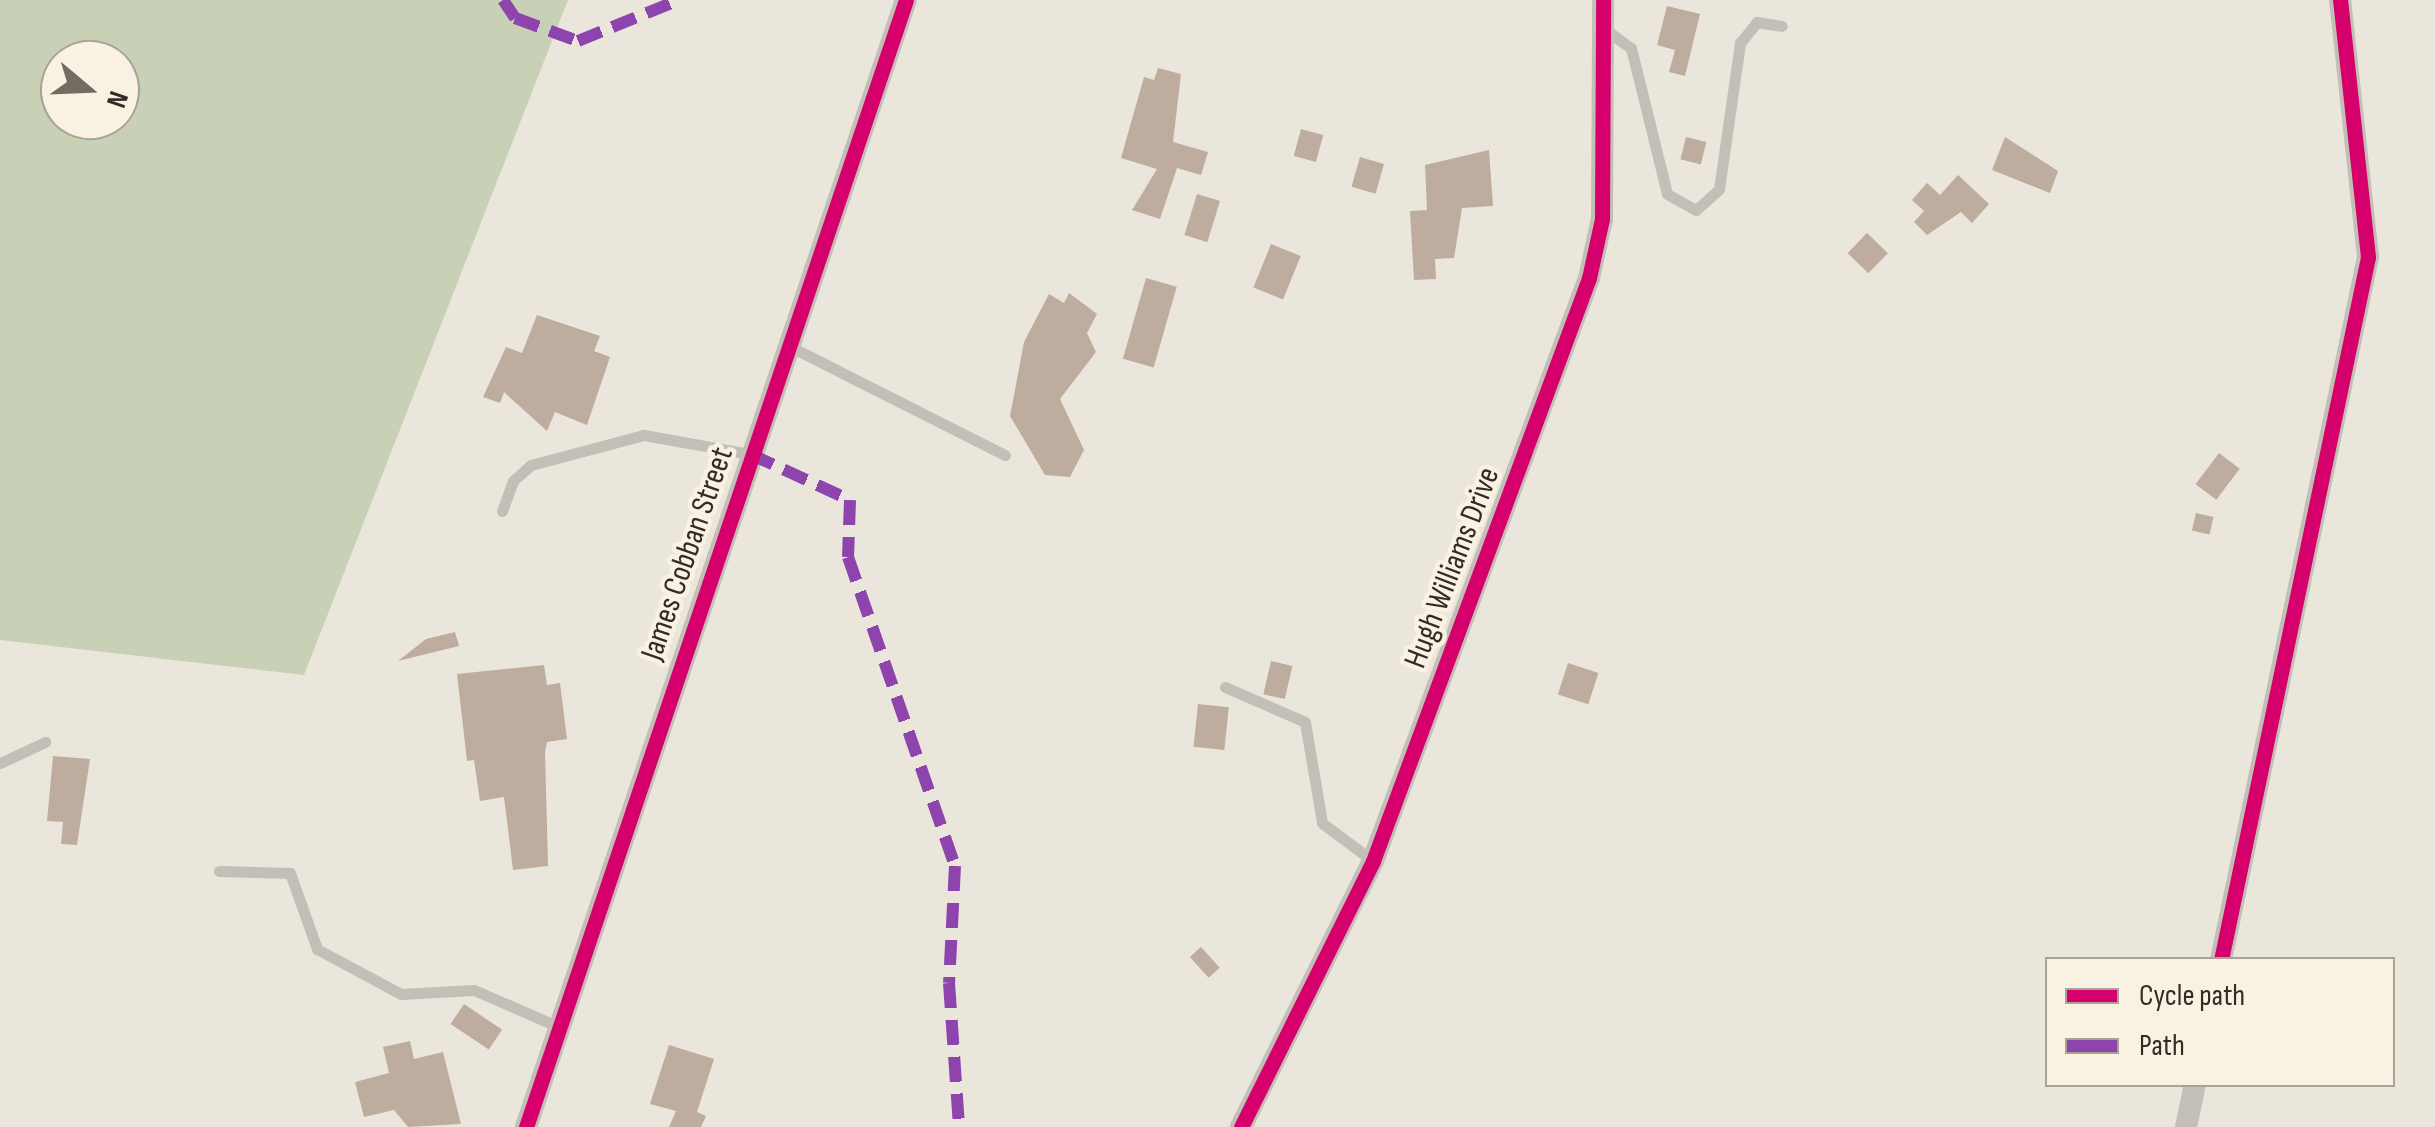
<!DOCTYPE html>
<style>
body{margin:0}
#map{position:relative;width:2435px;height:1127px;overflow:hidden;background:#ebe6dc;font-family:"Sofia Sans Condensed",sans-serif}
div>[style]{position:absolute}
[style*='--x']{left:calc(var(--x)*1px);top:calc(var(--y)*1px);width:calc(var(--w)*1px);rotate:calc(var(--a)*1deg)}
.green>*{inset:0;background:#c8d1b6}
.building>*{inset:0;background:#beac9e;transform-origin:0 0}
.lane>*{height:11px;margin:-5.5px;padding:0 5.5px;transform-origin:5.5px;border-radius:5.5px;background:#c3beb6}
.street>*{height:22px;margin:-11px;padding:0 11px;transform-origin:11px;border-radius:11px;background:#c3beb6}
.quiet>*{height:12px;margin-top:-6px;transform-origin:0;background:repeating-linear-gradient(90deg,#8e44ad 0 25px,transparent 0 37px)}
.cycleway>*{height:15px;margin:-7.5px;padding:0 7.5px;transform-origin:7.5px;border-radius:7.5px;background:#d6006c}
span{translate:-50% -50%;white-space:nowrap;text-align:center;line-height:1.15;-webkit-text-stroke:9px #f9f1e2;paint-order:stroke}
.street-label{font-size:32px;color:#332b25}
.legend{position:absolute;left:2045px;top:957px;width:350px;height:130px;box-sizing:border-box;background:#f9f1e2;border:2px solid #aaa296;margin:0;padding:12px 18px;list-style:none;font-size:30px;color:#332b25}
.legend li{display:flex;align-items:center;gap:20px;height:50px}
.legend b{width:50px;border:2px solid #aaa296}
.north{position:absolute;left:40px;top:40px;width:100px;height:100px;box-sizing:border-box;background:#f9f1e2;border:2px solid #aaa296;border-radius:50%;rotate:109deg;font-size:28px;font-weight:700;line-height:40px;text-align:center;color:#332b25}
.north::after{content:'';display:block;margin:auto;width:35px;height:45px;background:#736c65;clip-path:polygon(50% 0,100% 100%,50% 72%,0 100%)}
</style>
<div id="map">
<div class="green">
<div style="clip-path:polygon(evenodd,0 0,568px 0,304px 675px,0 640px,0 0,60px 60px,120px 60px,120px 120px,60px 120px,60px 60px)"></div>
</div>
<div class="building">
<div style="clip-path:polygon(1667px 6px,1700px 14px,1685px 76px,1669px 72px,1675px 50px,1657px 45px)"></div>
<div style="clip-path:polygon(1158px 68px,1181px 74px,1173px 142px,1208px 152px,1201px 175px,1177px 168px,1160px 219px,1132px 210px,1157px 169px,1121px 158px,1144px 77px,1154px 80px)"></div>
<div style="left:1301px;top:129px;width:23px;height:28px;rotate:15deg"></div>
<div style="left:1686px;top:137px;width:21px;height:23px;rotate:14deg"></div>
<div style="clip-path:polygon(2005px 137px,2058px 171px,2050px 193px,1992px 170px)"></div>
<div style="clip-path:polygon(1489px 150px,1493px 206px,1462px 208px,1454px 258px,1435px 259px,1436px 279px,1414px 280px,1410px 211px,1427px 210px,1425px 165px)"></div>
<div style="left:1360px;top:157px;width:25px;height:31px;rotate:16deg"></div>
<div style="clip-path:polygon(1958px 175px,1989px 204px,1972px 223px,1961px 212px,1927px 235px,1914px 222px,1924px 211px,1912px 200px,1927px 183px,1940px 195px)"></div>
<div style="left:1197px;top:194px;width:24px;height:43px;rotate:17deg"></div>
<div style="left:1867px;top:233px;width:29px;height:28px;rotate:44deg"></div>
<div style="left:1271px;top:244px;width:32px;height:47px;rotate:22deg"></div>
<div style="left:1146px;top:278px;width:32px;height:84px;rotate:16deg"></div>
<div style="clip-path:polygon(1069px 293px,1097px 314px,1087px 333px,1096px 352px,1060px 399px,1084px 450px,1070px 477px,1045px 475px,1010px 416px,1024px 342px,1049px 294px,1064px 303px)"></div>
<div style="clip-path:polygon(537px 315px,600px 336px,594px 351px,610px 357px,587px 425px,555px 412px,547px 431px,504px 392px,500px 403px,483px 397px,506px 347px,522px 353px)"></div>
<div style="left:2219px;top:453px;width:26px;height:39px;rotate:37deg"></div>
<div style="left:2196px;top:513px;width:18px;height:18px;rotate:13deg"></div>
<div style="clip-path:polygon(455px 632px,459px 646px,398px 661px,426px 639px)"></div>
<div style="left:1271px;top:661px;width:22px;height:34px;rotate:13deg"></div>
<div style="left:1568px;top:663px;width:32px;height:33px;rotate:18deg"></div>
<div style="clip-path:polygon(544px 665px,547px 685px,560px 683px,567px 739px,547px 742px,545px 752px,548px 866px,513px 870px,504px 797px,480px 801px,474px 760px,467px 761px,457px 674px)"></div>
<div style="left:1198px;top:704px;width:31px;height:43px;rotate:6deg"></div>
<div style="clip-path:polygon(53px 756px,90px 759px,77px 845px,61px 844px,63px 822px,47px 821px)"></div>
<div style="left:1201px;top:947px;width:28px;height:15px;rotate:48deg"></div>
<div style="left:464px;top:1004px;width:46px;height:24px;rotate:34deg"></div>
<div style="clip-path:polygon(410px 1041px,414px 1059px,443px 1052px,461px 1124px,408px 1127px,394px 1110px,364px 1117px,355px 1082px,389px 1073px,383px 1047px)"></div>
<div style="clip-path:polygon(669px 1045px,714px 1059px,697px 1112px,706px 1116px,701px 1127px,669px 1127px,676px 1111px,650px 1104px)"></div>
</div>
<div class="lane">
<div style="--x:1606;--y:30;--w:31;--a:36"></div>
<div style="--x:1631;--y:48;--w:150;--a:76.1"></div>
<div style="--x:1667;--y:194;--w:33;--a:29"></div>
<div style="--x:1696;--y:210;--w:31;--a:-42"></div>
<div style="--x:1719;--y:189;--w:148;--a:-81.8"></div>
<div style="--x:1740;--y:43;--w:27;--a:-51"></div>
<div style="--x:1757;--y:22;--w:25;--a:9"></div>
<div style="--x:789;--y:346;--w:242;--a:26.8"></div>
<div style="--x:502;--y:511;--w:32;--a:-70"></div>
<div style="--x:513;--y:481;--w:24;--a:-42"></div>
<div style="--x:531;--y:465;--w:117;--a:-14.9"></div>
<div style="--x:644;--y:435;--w:108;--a:10.2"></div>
<div style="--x:1225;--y:687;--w:87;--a:23.6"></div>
<div style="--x:1305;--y:722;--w:102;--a:80.4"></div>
<div style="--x:1322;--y:823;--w:64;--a:36.7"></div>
<div style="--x:0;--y:763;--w:50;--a:-25"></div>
<div style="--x:219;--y:871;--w:71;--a:1.6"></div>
<div style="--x:290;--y:873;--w:81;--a:70.4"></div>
<div style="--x:317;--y:949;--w:95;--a:28.2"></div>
<div style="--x:401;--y:994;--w:73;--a:-3.1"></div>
<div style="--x:474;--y:990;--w:93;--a:23.5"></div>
</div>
<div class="street">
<div style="--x:2221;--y:960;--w:718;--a:-78.19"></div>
<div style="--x:2368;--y:257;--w:259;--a:-96.2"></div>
<div style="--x:526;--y:1127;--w:1189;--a:-71.37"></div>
<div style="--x:1241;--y:1127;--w:297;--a:-63.6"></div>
<div style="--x:1373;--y:861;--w:622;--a:-69.67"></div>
<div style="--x:1589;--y:278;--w:60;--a:-77.6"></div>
<div style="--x:1602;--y:219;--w:219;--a:-89.7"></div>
<div style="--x:2186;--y:1127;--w:44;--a:-78.2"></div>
</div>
<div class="quiet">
<div style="--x:503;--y:0;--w:22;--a:56"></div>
<div style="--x:515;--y:18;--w:67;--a:20.1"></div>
<div style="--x:578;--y:41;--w:109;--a:-22.1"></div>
<div style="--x:750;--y:454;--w:110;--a:24.7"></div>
<div style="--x:850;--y:500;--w:57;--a:92"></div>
<div style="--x:848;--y:557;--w:327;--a:70.9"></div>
<div style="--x:955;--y:866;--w:117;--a:92.9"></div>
<div style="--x:949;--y:983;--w:144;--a:86"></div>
</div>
<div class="cycleway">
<div style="--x:2221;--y:960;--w:718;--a:-78.19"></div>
<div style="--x:2368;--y:257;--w:259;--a:-96.2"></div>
<div style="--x:526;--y:1127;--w:1189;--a:-71.37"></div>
<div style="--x:1241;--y:1127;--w:297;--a:-63.6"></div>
<div style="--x:1373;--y:861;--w:622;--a:-69.67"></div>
<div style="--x:1589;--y:278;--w:60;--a:-77.6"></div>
<div style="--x:1602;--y:219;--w:219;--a:-89.7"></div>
</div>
<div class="street-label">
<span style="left:688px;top:554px;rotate:-71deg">James Cobban Street</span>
<span style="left:1453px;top:568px;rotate:-69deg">Hugh Williams Drive</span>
</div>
<ul class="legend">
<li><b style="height:12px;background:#d6006c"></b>Cycle path</li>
<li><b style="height:12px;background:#8e44ad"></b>Path</li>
</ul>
<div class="north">N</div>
</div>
